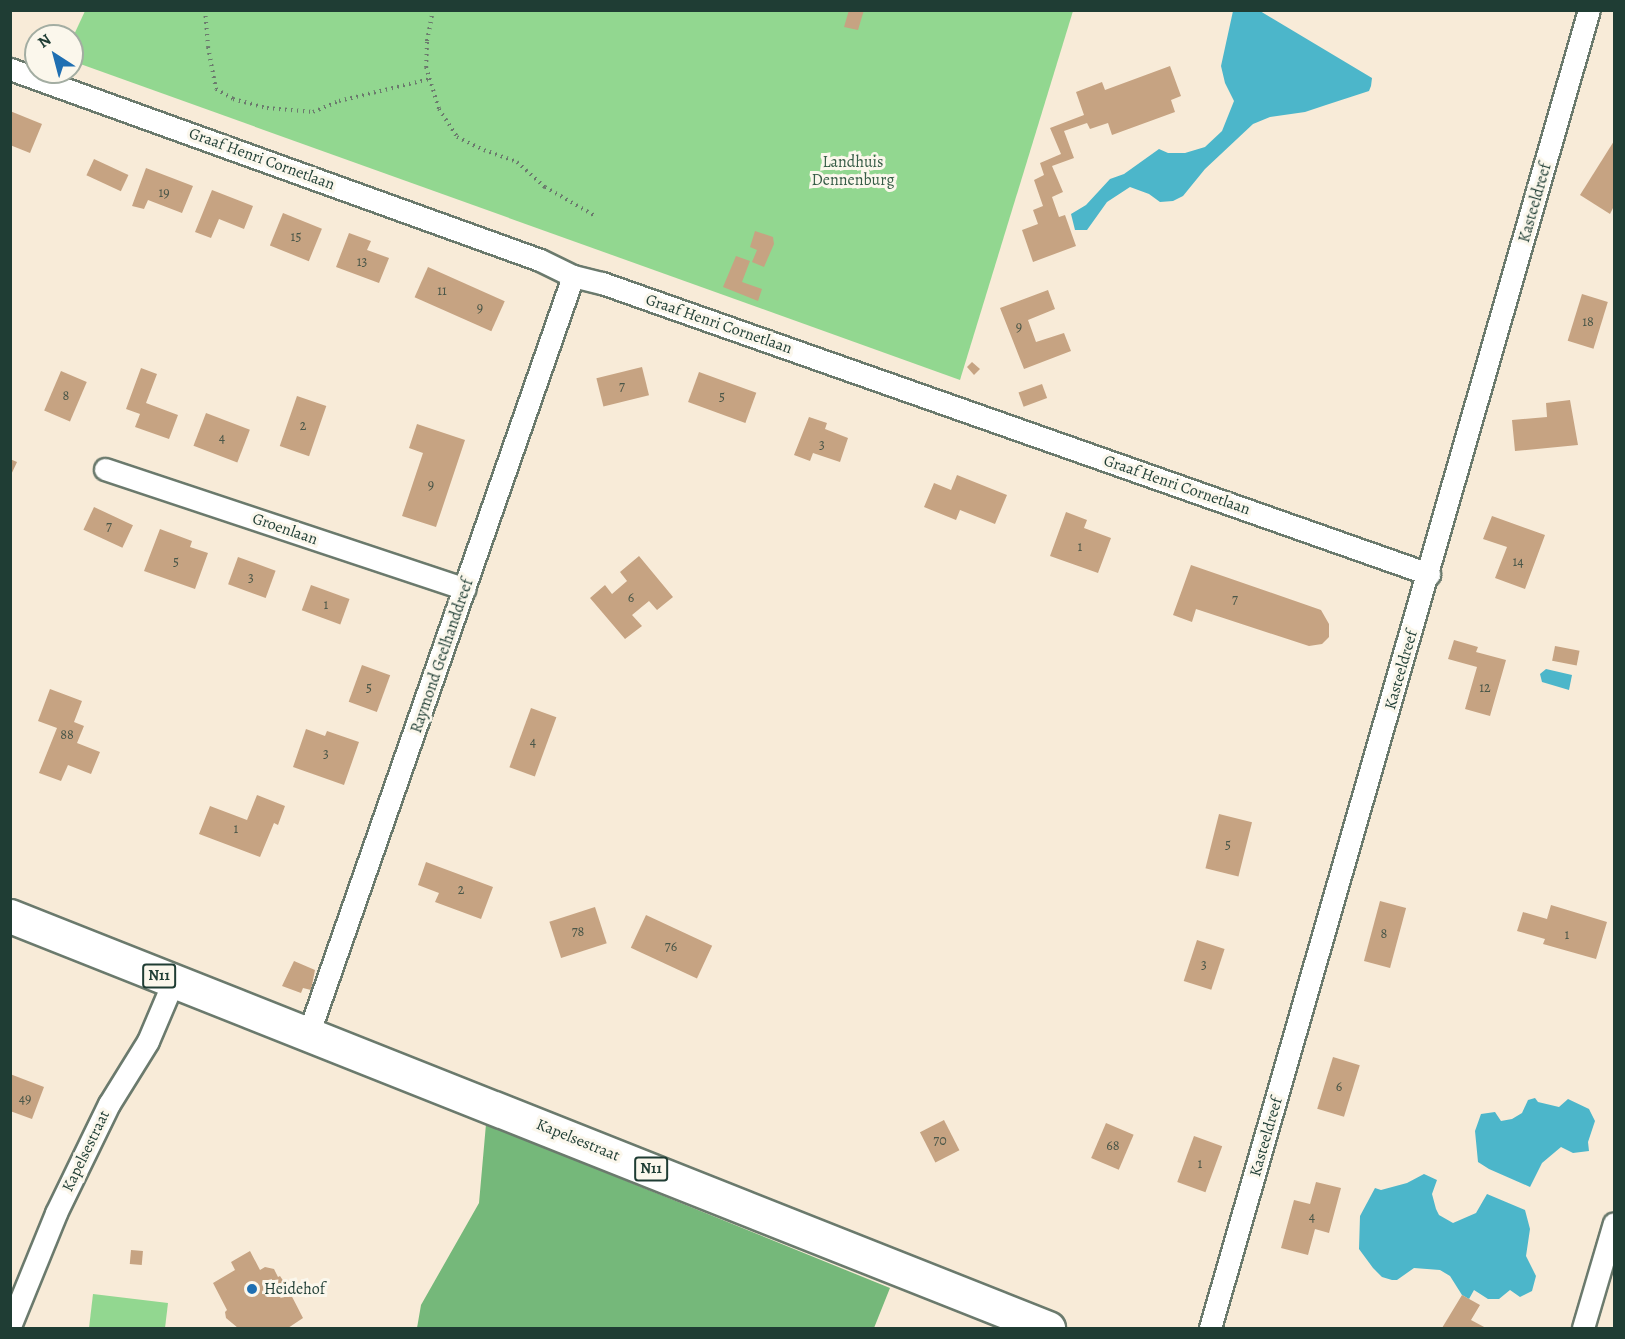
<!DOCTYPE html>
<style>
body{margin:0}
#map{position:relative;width:1625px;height:1339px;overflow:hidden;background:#f8ebd8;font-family:Alegreya,serif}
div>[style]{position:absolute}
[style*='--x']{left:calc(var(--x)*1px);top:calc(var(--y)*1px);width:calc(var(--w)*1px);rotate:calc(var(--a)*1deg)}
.green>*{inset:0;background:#92d790}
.forest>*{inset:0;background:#75b87a}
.water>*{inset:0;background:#4cb6ca}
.building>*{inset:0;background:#c6a382;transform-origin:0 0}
.path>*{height:4px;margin-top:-2px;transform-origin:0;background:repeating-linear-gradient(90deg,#6b7a6d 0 1.5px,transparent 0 6px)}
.roads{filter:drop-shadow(2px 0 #6b7a6d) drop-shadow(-2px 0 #6b7a6d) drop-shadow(0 2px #6b7a6d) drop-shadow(0 -2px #6b7a6d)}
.minor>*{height:21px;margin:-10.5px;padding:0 10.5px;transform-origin:10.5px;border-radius:10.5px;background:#fff}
.primary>*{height:33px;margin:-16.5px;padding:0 16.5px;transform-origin:16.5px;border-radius:16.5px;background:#fff}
.dots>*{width:16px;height:16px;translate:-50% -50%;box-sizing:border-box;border:3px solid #fbf7ec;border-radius:50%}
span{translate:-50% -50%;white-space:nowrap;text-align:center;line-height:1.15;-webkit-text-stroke:6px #fbf7ec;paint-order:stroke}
.number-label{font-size:14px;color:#495648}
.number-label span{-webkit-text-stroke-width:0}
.shield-label span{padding:2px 4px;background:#fbf7ec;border:2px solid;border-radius:4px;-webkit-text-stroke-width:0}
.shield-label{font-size:15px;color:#1f3d34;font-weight:700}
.street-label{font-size:16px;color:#1f3d34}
.park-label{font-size:16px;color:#365c46}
.poi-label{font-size:16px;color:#1f3d34}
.left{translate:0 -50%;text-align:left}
.frame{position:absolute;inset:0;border:12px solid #1f3d34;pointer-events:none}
.north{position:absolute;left:24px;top:24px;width:60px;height:60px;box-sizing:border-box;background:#fbf7ec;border:2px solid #a3ada2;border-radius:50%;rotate:324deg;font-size:16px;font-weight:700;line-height:24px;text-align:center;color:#1f3d34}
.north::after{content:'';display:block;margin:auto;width:21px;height:27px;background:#1f6fb2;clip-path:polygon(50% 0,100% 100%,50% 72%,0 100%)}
</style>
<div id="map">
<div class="green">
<div style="clip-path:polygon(85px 11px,1073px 11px,960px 380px,72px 61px,72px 39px)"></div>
<div style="clip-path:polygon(93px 1294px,168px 1303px,165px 1328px,89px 1328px)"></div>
</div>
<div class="forest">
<div style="clip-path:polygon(486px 1124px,890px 1288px,874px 1328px,417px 1328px,421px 1305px,479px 1203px)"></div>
</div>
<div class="water">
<div style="clip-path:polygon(1233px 11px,1260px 11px,1372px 78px,1371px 86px,1369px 91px,1326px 105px,1305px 112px,1270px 117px,1253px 124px,1205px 169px,1183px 196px,1173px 201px,1160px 202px,1149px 194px,1130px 187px,1107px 202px,1087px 230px,1075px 230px,1071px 214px,1086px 205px,1110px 179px,1124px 174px,1159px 149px,1168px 153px,1185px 153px,1205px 147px,1222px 131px,1234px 101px,1225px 83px,1221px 66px)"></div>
<div style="clip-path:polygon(1546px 669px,1572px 675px,1569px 690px,1542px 682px,1540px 674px)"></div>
<div style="clip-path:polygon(1535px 1098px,1538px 1102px,1559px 1107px,1568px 1099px,1589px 1109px,1595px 1121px,1588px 1142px,1589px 1151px,1573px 1153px,1561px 1147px,1542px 1163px,1530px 1187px,1489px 1169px,1478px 1162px,1475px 1131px,1481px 1114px,1495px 1112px,1501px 1121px,1512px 1119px,1522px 1113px,1528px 1100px)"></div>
<div style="clip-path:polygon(1424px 1174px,1437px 1180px,1432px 1194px,1436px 1209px,1439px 1215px,1453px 1223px,1476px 1213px,1487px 1194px,1525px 1210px,1530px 1229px,1526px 1256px,1536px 1276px,1532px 1291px,1520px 1297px,1510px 1290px,1499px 1299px,1488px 1299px,1474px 1290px,1469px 1299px,1462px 1295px,1450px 1276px,1440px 1270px,1414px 1268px,1397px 1280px,1392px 1280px,1382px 1277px,1373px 1268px,1359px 1249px,1360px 1216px,1375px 1188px,1381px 1190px,1407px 1183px)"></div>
</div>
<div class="building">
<div style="clip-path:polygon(849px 10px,864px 10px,858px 30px,844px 27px)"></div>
<div style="clip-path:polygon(1170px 66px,1181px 96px,1171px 100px,1175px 112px,1112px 135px,1108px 123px,1090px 129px,1087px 123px,1064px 131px,1074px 158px,1052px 166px,1063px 192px,1052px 197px,1059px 217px,1065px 215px,1076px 246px,1033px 262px,1022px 230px,1038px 224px,1033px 210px,1043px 206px,1034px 180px,1044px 175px,1040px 163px,1061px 154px,1050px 128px,1084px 115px,1076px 92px,1102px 82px,1105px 90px)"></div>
<div style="clip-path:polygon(10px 111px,42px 124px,30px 153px,10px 145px)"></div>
<div style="clip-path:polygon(1614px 141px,1614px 206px,1610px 214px,1580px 195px)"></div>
<div style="left:94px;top:159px;width:38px;height:18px;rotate:25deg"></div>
<div style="clip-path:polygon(146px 168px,193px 186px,182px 213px,148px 200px,144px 209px,132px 206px)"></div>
<div style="clip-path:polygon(212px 190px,253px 206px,244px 229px,219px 219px,211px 238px,195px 232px)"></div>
<div style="left:283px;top:213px;width:42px;height:35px;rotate:22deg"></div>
<div style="clip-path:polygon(755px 231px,773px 237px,774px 244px,764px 267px,752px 262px,757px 250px,750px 247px)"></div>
<div style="clip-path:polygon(349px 233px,371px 241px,367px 250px,389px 258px,379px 283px,336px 267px)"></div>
<div style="clip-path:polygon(736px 256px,750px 261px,742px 282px,762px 289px,758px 301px,723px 287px)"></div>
<div style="left:428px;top:267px;width:84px;height:33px;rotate:24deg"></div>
<div style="clip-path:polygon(1048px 290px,1055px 309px,1028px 320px,1036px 342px,1064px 333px,1071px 351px,1024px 369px,1000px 308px)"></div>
<div style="left:1582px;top:294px;width:27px;height:49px;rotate:17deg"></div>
<div style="clip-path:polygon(972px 362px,980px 369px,974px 375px,967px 367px)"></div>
<div style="left:642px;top:367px;width:29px;height:47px;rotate:76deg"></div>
<div style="clip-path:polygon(141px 368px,157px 374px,146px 403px,178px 415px,169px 439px,135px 427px,140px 414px,126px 409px)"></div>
<div style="left:61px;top:371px;width:28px;height:43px;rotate:23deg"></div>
<div style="left:699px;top:372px;width:61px;height:32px;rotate:20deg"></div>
<div style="left:1042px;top:384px;width:15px;height:25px;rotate:70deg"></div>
<div style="left:297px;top:396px;width:31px;height:53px;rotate:19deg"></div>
<div style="clip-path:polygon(1570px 400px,1578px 445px,1515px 451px,1512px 420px,1547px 417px,1546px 403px)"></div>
<div style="left:206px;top:413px;width:47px;height:35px;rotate:21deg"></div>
<div style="clip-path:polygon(809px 417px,827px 423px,825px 429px,848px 438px,840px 462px,813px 453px,810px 461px,794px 455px)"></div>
<div style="clip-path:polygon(417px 424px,465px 440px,436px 527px,402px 516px,423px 453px,409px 448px)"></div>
<div style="clip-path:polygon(10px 459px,17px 462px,10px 477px)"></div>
<div style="clip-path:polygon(957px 475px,1007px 495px,995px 524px,960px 510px,956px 520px,924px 507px,934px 483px,951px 490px)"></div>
<div style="left:94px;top:507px;width:43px;height:25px;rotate:25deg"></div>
<div style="clip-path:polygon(1066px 512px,1087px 520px,1084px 528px,1111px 538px,1098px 573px,1050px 556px)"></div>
<div style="clip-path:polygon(1492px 516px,1545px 535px,1525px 589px,1495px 578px,1507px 547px,1483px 539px)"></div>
<div style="clip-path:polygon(160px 529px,192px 541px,190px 547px,208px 553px,195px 589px,144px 571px)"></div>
<div style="clip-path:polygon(639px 556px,673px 597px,657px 610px,649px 601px,632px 615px,642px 626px,625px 639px,590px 598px,605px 585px,612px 594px,627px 581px,620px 572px)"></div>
<div style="left:238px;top:557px;width:40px;height:29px;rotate:20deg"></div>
<div style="clip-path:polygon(1191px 565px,1321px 610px,1329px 624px,1329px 637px,1322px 644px,1309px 646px,1196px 609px,1192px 622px,1173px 615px)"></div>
<div style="left:311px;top:585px;width:41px;height:27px;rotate:20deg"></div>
<div style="clip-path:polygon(1454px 640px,1478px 647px,1476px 652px,1506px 660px,1490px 716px,1465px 709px,1477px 667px,1448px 659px)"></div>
<div style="left:1555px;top:646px;width:25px;height:15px;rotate:11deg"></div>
<div style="left:362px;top:665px;width:30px;height:39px;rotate:20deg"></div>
<div style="clip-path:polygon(50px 689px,82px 701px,74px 722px,84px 726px,77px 743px,100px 752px,91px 774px,68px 765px,61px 781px,39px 773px,57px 728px,38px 721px)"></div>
<div style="left:531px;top:708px;width:27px;height:63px;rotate:20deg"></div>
<div style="clip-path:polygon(306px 729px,325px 736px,327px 731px,359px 742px,344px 785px,293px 767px)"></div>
<div style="clip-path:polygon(257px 795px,285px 806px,278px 825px,274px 823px,260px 857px,199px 834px,210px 806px,247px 820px)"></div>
<div style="left:1219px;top:814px;width:34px;height:56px;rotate:14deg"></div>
<div style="clip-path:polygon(426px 862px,493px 887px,481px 919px,435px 902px,439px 893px,418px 885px)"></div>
<div style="left:1380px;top:901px;width:27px;height:62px;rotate:15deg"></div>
<div style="clip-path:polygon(1551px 905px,1607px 922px,1596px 959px,1543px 944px,1545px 939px,1517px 931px,1523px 912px,1547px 919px)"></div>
<div style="left:595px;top:907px;width:38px;height:48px;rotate:72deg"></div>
<div style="left:646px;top:915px;width:73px;height:36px;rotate:25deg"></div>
<div style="left:1197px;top:940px;width:29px;height:43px;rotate:18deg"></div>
<div style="clip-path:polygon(294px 961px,315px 970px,311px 990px,303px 988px,301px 993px,282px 986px)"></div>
<div style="left:1333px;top:1057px;width:28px;height:54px;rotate:17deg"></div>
<div style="clip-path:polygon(10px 1074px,44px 1087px,32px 1119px,10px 1111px)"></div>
<div style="left:944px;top:1120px;width:34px;height:27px;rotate:63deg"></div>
<div style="left:1106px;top:1123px;width:30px;height:38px;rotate:23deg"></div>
<div style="left:1194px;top:1136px;width:30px;height:49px;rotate:20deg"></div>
<div style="clip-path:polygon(1316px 1182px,1341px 1188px,1329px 1233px,1315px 1229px,1308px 1255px,1281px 1248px,1294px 1200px,1310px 1204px)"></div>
<div style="left:131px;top:1250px;width:12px;height:14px;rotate:5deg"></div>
<div style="clip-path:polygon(250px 1251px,260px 1270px,265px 1267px,274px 1269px,278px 1277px,280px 1276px,286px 1285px,303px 1318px,288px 1328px,238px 1328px,226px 1318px,225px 1312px,227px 1310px,213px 1283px,235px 1270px,231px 1262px)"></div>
<div style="clip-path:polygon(1462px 1295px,1480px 1305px,1471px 1320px,1486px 1328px,1442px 1328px)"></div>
</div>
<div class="path">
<div style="--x:205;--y:10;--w:37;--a:85"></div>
<div style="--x:208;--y:47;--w:43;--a:79.2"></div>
<div style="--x:216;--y:89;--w:20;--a:30"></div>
<div style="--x:233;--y:99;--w:35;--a:15"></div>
<div style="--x:267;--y:108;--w:46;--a:5"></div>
<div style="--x:313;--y:112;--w:28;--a:-23"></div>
<div style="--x:339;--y:101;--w:94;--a:-13.6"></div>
<div style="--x:433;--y:10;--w:33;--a:101"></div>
<div style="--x:427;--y:42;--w:25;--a:92"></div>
<div style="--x:426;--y:67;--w:44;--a:72.8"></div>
<div style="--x:439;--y:109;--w:33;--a:57"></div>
<div style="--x:457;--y:137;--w:30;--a:26"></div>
<div style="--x:484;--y:150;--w:35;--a:20"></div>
<div style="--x:517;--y:162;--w:38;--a:42"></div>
<div style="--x:545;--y:187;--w:58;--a:30.1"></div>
</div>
<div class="roads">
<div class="minor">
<div style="--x:10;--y:69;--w:563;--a:19.82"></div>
<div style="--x:540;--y:260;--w:37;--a:26"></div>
<div style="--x:573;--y:276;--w:30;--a:14"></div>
<div style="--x:602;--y:283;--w:877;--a:19.39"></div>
<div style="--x:105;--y:469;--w:379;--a:18.4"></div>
<div style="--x:308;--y:1035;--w:804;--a:-70.75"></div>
<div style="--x:10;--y:1326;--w:122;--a:-67.8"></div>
<div style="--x:56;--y:1213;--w:121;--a:-64.1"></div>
<div style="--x:109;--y:1104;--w:74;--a:-58.2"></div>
<div style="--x:148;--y:1041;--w:64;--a:-67"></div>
<div style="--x:1210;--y:1328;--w:1371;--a:-73.96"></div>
<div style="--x:1583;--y:1328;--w:109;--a:-73.6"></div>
</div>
<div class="primary">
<div style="--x:10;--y:916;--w:1117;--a:21.65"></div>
</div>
</div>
<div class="dots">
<div style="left:252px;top:1289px;background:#1f6fb2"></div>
</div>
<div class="number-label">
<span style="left:164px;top:193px">19</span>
<span style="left:296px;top:237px">15</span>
<span style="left:362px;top:262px">13</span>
<span style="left:442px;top:291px">11</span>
<span style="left:480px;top:308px">9</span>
<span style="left:1588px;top:322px">18</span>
<span style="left:1019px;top:327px">9</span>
<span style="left:622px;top:387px">7</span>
<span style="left:66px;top:396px">8</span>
<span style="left:722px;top:397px">5</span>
<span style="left:303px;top:426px">2</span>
<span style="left:222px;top:438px">4</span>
<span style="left:822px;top:445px">3</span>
<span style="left:431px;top:485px">9</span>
<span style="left:109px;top:527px">7</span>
<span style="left:1080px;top:547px">1</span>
<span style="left:176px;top:562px">5</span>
<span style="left:1518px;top:562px">14</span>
<span style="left:251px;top:578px">3</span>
<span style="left:631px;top:598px">6</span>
<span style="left:1235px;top:600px">7</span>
<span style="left:326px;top:605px">1</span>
<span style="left:369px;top:688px">5</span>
<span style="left:1485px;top:688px">12</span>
<span style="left:67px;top:735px">88</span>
<span style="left:533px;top:742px">4</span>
<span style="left:326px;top:754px">3</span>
<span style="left:236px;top:829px">1</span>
<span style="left:1228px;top:845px">5</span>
<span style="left:461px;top:890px">2</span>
<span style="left:578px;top:932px">78</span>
<span style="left:1384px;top:934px">8</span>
<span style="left:1567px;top:935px">1</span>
<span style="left:671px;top:947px">76</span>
<span style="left:1204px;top:965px">3</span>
<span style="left:1339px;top:1087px">6</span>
<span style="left:25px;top:1099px">49</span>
<span style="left:940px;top:1141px">70</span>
<span style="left:1113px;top:1146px">68</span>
<span style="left:1200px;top:1164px">1</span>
<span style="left:1312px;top:1217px">4</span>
</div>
<div class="shield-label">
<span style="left:159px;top:976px">N11</span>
<span style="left:651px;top:1169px">N11</span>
</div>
<div class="street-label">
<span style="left:262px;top:159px;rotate:20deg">Graaf Henri Cornetlaan</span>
<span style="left:1535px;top:203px;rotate:-74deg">Kasteeldreef</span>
<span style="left:719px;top:324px;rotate:19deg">Graaf Henri Cornetlaan</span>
<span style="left:1177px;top:485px;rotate:19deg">Graaf Henri Cornetlaan</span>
<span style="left:285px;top:529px;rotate:19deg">Groenlaan</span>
<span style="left:442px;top:656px;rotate:-71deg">Raymond Geelhanddreef</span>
<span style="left:1401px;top:670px;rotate:-74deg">Kasteeldreef</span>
<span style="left:1266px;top:1137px;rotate:-74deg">Kasteeldreef</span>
<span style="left:578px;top:1140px;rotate:22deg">Kapelsestraat</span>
<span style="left:86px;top:1151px;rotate:-64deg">Kapelsestraat</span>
</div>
<div class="park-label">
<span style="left:853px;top:171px">Landhuis<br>Dennenburg</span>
</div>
<div class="poi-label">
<span class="left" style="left:264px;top:1289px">Heidehof</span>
</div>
<div class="frame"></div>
<div class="north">N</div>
</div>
